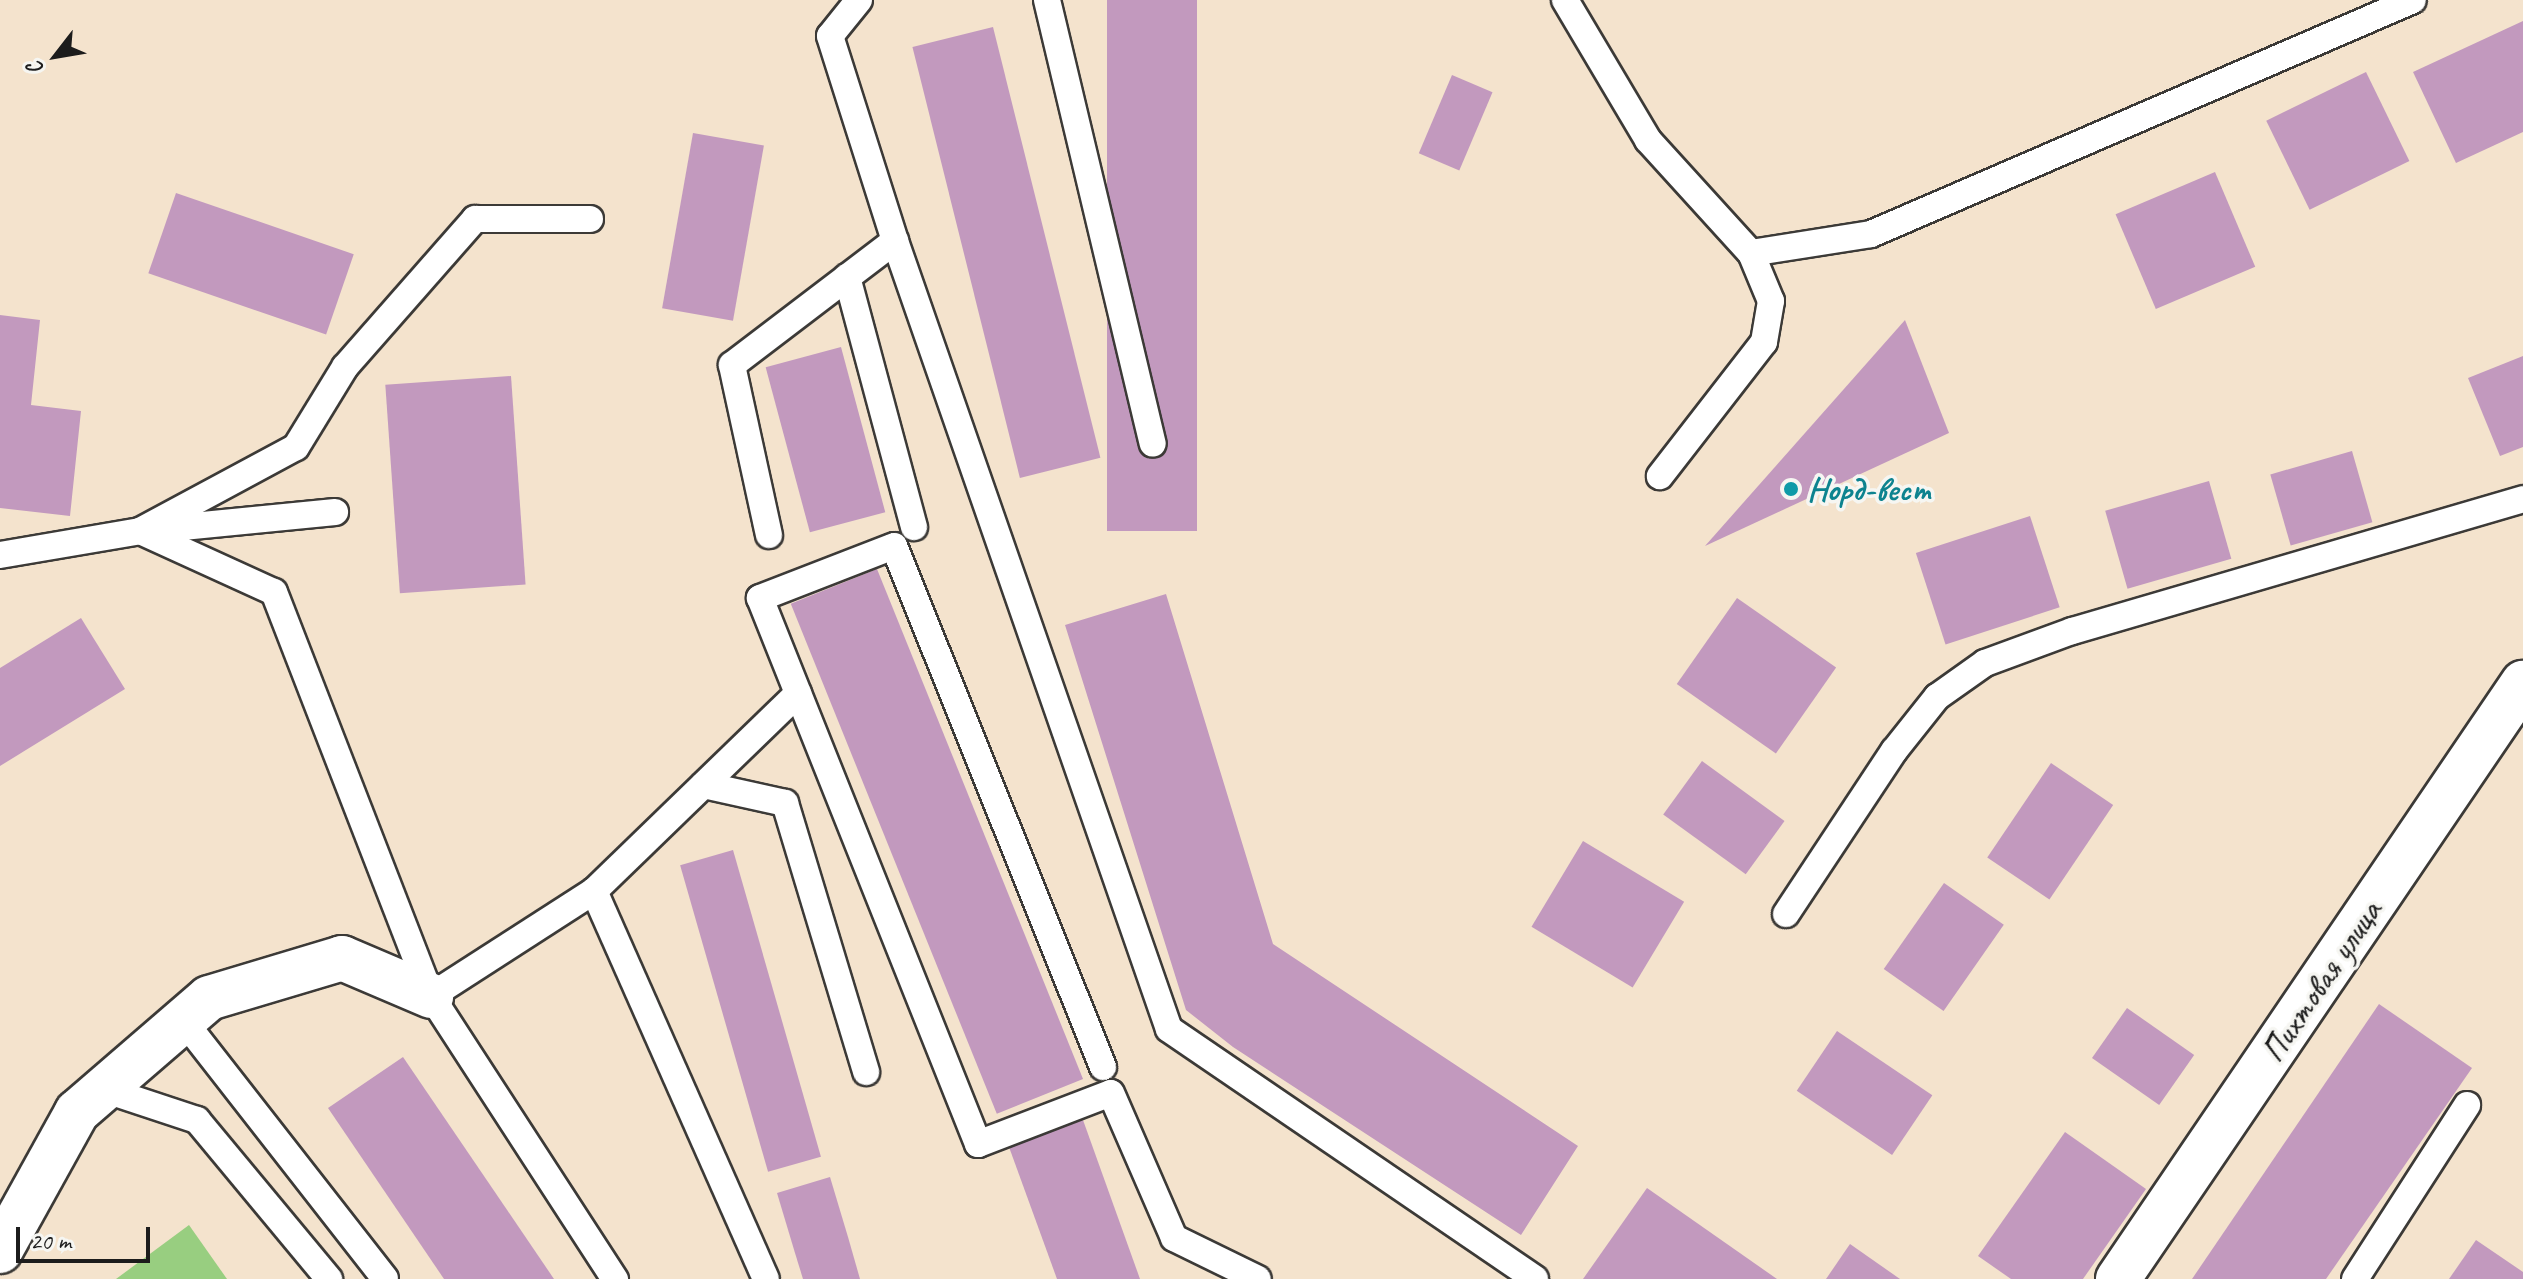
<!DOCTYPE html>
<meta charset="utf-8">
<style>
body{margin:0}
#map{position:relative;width:2523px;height:1279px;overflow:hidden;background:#f4e3cd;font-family:Caveat,sans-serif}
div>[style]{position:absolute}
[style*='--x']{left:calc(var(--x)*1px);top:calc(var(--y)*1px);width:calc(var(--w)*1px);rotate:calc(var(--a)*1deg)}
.green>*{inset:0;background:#98ce80}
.building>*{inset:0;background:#c299be;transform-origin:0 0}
.roads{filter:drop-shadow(2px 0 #3c3a37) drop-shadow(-2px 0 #3c3a37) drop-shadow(0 2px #3c3a37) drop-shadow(0 -2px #3c3a37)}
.service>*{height:26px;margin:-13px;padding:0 13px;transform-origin:13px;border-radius:13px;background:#fff}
.minor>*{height:44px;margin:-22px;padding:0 22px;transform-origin:22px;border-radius:22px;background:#fff}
.dots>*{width:22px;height:22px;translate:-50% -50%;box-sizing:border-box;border:4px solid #f6f6f2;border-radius:50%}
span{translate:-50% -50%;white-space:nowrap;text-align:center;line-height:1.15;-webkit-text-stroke:7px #f6f6f2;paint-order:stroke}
.culture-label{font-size:34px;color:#0d838f;font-weight:700}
.left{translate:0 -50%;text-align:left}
.street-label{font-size:34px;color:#1c1c1c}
.north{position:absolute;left:16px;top:16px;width:80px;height:80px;-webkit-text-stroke:6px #f6f6f2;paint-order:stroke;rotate:239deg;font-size:22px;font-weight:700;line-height:32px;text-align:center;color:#1c1c1c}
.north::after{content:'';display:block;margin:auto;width:28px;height:36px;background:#1c1c1c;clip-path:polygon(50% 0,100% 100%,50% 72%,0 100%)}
.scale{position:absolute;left:16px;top:1227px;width:134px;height:36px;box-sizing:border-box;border:4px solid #1c1c1c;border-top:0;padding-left:10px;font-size:24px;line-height:28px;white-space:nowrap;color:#1c1c1c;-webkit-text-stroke:6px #f6f6f2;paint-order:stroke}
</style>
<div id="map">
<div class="green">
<div style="clip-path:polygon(189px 1225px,227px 1279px,116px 1279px)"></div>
</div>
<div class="building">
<div style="left:1107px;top:0;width:90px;height:531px"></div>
<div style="clip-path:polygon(2523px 21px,2523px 132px,2456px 163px,2413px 72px)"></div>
<div style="left:993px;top:27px;width:444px;height:83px;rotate:76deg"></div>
<div style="left:2366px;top:72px;width:99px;height:111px;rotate:64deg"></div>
<div style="left:1452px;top:75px;width:44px;height:85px;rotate:23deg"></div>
<div style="left:693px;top:133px;width:72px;height:178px;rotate:10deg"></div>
<div style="left:2215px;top:172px;width:103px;height:108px;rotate:67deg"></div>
<div style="left:176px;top:193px;width:188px;height:85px;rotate:19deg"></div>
<div style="clip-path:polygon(0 315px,40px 320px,31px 405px,81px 411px,70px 516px,0 508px)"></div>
<div style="clip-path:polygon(1905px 320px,1949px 433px,1705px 546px)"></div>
<div style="left:841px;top:347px;width:171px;height:78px;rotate:75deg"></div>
<div style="clip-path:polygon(2523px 356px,2523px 447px,2500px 456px,2468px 378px)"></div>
<div style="left:511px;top:376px;width:209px;height:126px;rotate:86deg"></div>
<div style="left:2352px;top:451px;width:74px;height:85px;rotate:74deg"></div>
<div style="left:2209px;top:481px;width:81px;height:108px;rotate:74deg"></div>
<div style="left:2030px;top:516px;width:96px;height:120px;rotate:72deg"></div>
<div style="left:877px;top:569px;width:550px;height:93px;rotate:68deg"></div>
<div style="clip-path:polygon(1166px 594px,1273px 944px,1578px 1146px,1521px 1235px,1233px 1047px,1186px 1010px,1065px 625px)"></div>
<div style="left:1737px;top:598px;width:121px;height:105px;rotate:35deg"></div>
<div style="clip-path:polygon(81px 618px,125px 689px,0 766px,0 668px)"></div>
<div style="left:1702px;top:761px;width:102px;height:66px;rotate:36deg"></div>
<div style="left:2051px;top:763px;width:75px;height:114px;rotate:34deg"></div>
<div style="left:1583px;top:841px;width:118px;height:100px;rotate:31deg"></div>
<div style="left:733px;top:850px;width:319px;height:55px;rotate:74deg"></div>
<div style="left:1944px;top:883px;width:73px;height:105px;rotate:35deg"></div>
<div style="clip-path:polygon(2379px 1004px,2472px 1068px,2326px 1279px,2192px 1279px)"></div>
<div style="left:2127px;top:1008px;width:82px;height:61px;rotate:35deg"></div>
<div style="left:1837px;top:1031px;width:115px;height:72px;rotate:34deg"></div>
<div style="clip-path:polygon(403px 1057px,554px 1279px,444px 1279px,328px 1108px)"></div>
<div style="clip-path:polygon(1083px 1120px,1140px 1279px,1057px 1279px,1009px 1147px)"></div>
<div style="clip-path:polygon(2065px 1132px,2146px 1189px,2083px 1279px,2011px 1279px,1978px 1256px)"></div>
<div style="clip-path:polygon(830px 1177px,848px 1237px,860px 1279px,803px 1279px,795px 1253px,777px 1193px)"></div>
<div style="clip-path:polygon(1647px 1188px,1777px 1279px,1583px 1279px)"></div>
<div style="clip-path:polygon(2476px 1240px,2523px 1272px,2523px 1279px,2449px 1279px)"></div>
<div style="clip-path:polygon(1850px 1244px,1900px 1279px,1826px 1279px)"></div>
</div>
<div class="roads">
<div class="service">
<div style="--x:859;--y:0;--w:46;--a:128.9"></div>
<div style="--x:830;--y:36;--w:215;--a:72.4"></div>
<div style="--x:895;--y:241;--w:834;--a:70.83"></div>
<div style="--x:1169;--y:1029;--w:443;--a:34.3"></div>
<div style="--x:1047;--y:0;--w:456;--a:76.6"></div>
<div style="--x:1565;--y:0;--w:163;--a:59.3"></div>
<div style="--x:1648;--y:140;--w:153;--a:47.7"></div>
<div style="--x:1751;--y:253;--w:52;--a:67.4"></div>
<div style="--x:1771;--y:301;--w:42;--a:99.7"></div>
<div style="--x:1764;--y:342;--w:170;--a:127.8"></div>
<div style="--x:1751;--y:253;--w:121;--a:-9"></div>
<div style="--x:1871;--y:234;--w:590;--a:-23.35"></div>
<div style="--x:847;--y:277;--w:259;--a:75"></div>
<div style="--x:152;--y:530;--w:184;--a:-5.6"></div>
<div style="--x:140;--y:531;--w:147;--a:24.5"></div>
<div style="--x:274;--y:592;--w:433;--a:68.8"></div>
<div style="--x:431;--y:996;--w:338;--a:57"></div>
<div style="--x:769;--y:535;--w:174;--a:-102.3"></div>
<div style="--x:732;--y:365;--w:205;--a:-37.3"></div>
<div style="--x:0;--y:555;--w:142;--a:-9.7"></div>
<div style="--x:140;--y:531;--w:177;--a:-28.3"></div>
<div style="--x:296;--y:447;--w:94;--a:-58.5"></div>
<div style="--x:345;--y:367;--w:197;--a:-48.7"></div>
<div style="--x:475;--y:219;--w:115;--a:0"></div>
<div style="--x:704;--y:785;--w:83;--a:12.5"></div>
<div style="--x:785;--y:803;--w:281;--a:73.2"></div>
<div style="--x:594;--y:891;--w:424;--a:66.1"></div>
<div style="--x:1786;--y:914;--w:196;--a:-56.5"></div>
<div style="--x:1894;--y:751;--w:69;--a:-51.5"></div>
<div style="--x:1937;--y:697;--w:59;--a:-35.3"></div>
<div style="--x:1985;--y:663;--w:93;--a:-20.2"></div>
<div style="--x:2072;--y:631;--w:470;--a:-16.3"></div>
<div style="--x:431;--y:996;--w:194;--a:-32.8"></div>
<div style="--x:594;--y:891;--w:284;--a:-44.1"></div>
<div style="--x:183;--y:1020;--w:328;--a:52"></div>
<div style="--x:1103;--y:1067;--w:561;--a:-111.86"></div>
<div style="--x:894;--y:546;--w:144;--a:158.8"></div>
<div style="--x:760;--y:598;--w:588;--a:68.23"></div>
<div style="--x:978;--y:1144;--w:142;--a:-21"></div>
<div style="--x:1111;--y:1093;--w:158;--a:66.5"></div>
<div style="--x:1174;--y:1238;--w:93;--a:26"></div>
<div style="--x:103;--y:1089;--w:99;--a:18.3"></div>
<div style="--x:197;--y:1120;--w:207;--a:50.3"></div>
<div style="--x:2355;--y:1279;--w:207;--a:-57.2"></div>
</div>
<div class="minor">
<div style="--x:0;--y:1251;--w:159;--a:-61"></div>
<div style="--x:77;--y:1112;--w:174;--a:-40.8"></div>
<div style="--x:209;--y:998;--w:139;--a:-16.7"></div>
<div style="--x:342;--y:958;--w:97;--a:23.1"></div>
<div style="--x:2118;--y:1279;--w:721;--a:-55.8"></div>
</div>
</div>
<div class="dots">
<div style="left:1791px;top:489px;background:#0f9aa8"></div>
</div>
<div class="culture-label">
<span class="left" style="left:1807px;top:489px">Норд-вест</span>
</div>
<div class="street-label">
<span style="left:2321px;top:981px;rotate:-56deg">Пихтовая улица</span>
</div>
<div class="north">С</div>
<div class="scale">20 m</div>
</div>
